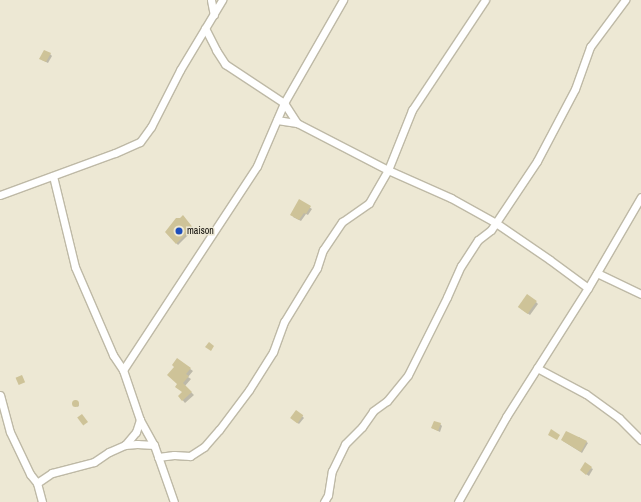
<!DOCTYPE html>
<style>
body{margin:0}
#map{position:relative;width:641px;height:502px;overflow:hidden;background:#ede8d4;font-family:"Archivo Narrow",sans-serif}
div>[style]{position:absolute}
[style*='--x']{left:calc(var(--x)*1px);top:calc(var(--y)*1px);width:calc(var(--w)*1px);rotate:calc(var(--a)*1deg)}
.shadow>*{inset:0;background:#0003}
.building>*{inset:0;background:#cec398;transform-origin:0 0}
.round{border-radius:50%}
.roads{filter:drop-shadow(1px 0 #beb9a6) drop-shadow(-1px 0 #beb9a6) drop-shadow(0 1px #beb9a6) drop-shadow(0 -1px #beb9a6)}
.street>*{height:7px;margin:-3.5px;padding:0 3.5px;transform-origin:3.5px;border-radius:3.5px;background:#fff}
.dots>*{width:11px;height:11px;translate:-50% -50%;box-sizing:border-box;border:2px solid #ede8d4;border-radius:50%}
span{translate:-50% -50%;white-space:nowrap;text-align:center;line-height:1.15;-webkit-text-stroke:3px #ede8d4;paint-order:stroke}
.poi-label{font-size:10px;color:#0d0b06}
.left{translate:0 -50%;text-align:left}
</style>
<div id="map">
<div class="shadow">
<div style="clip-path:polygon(50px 54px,52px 56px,48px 63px,42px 60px)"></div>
<div style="clip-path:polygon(300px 201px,312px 209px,308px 215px,306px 214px,301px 221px,293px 217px)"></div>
<div style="clip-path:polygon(184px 218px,195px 232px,189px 234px,178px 245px,166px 232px)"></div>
<div style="clip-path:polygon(536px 302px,538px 304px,530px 315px,521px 309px)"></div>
<div style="clip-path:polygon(178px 360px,193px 371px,188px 377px,191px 379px,185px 386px,194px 395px,185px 403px,179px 396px,183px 392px,179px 384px,176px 368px)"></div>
<div style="clip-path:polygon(76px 401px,79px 405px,78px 407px,73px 402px)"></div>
<div style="clip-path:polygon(302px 416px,304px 418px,299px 424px,294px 420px)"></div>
<div style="clip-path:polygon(440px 424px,442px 426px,440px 432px,432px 428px)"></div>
<div style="clip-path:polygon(579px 437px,588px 443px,582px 453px,563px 441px)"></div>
<div style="clip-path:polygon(591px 468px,593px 469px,589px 476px,583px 472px)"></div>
</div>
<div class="building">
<div style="clip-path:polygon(44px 50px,51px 53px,46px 62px,39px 59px)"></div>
<div style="clip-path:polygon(299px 199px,311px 206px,306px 214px,304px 213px,299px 220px,290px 215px)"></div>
<div style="clip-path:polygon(183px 215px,194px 229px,190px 233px,187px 233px,176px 244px,165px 232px,176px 218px,180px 218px)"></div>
<div style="left:527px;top:294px;width:12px;height:16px;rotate:35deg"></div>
<div style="clip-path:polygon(209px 342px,214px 346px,211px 351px,205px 347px)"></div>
<div style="clip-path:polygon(177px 358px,191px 368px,186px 374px,189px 376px,183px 383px,192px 392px,182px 401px,178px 396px,182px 392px,175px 387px,177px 384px,167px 375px,174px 367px,172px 365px)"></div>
<div style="left:22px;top:375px;width:8px;height:7px;rotate:67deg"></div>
<div class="round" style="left:71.5px;top:399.5px;width:7px;height:7px"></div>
<div style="left:296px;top:410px;width:9px;height:10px;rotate:36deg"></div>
<div style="left:82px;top:414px;width:10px;height:6px;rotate:53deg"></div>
<div style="clip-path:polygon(434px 421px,441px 423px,438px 431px,431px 428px)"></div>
<div style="clip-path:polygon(551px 429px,560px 435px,557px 440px,548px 435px)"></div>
<div style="clip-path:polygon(566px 431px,587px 441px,581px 452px,561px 440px)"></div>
<div style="clip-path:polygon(585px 462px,592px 467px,586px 475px,580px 470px)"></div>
</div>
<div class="roads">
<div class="street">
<div style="--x:211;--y:0;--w:15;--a:79"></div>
<div style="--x:205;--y:28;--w:25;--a:63"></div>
<div style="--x:216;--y:50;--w:17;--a:57"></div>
<div style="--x:225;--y:64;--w:71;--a:33.5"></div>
<div style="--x:284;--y:103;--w:24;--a:57"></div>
<div style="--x:297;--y:123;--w:102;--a:27.3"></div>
<div style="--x:388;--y:170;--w:69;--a:24"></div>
<div style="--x:451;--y:198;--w:51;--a:29.1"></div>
<div style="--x:496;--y:223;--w:65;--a:34.4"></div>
<div style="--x:550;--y:260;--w:47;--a:36.4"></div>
<div style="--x:277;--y:120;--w:20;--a:9"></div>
<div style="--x:53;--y:176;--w:94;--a:76.4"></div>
<div style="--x:75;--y:267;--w:96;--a:66.6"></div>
<div style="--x:113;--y:355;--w:18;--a:56"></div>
<div style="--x:123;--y:370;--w:53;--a:71.2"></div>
<div style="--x:140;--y:420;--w:29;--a:61"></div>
<div style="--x:154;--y:445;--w:60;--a:70.7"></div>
<div style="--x:0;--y:195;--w:122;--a:-20.1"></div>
<div style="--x:115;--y:153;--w:27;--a:-24"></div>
<div style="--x:140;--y:142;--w:19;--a:-54"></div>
<div style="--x:151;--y:127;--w:64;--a:-63"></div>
<div style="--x:180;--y:70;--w:82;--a:-59"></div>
<div style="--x:597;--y:273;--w:49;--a:25.5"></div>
<div style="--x:537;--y:368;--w:55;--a:28"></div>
<div style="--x:586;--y:394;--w:41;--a:36"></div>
<div style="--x:619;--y:418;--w:31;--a:45"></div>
<div style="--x:123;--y:370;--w:244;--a:-56.7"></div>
<div style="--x:257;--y:166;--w:69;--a:-66.8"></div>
<div style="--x:284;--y:103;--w:119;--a:-60.2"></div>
<div style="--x:0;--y:395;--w:38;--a:75"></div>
<div style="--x:10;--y:432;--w:47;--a:64.5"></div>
<div style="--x:30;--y:474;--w:11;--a:52"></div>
<div style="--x:37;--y:483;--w:20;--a:75"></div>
<div style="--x:125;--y:445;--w:17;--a:-50"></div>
<div style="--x:136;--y:432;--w:13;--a:-72"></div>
<div style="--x:158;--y:457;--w:16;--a:-7"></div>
<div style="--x:174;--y:455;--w:16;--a:4"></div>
<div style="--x:190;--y:456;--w:17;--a:-33"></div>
<div style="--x:204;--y:447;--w:23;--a:-49"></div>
<div style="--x:219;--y:430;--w:50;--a:-53.1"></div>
<div style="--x:249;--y:390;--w:45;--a:-57.7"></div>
<div style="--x:273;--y:352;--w:32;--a:-70"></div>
<div style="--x:284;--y:322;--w:63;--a:-58.6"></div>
<div style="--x:317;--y:268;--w:19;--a:-72"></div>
<div style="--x:323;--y:250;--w:34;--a:-56"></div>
<div style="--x:342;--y:222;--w:33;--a:-35"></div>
<div style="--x:369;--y:203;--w:38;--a:-60"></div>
<div style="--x:388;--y:170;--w:65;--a:-68.2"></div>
<div style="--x:412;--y:110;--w:132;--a:-56.4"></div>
<div style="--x:37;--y:483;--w:18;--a:-34"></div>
<div style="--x:52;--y:473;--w:43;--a:-14.7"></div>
<div style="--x:94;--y:462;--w:18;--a:-34"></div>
<div style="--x:109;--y:452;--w:17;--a:-24"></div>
<div style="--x:125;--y:445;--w:12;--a:-5"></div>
<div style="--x:137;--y:444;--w:17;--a:3"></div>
<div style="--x:324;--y:502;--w:8;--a:-60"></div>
<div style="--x:328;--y:495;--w:24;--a:-81"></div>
<div style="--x:332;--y:471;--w:30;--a:-64"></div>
<div style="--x:345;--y:444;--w:24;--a:-45"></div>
<div style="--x:362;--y:427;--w:19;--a:-55"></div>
<div style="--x:373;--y:411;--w:17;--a:-36"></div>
<div style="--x:387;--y:401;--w:33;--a:-51"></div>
<div style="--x:408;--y:375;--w:87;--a:-63.4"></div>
<div style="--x:447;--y:297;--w:34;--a:-66"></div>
<div style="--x:461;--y:266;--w:31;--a:-57"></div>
<div style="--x:478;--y:240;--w:16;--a:-38"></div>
<div style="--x:491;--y:230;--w:83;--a:-56.3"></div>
<div style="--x:537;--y:161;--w:81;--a:-62.2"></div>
<div style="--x:575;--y:89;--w:45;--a:-70.3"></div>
<div style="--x:590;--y:47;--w:59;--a:-53.3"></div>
<div style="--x:458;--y:502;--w:98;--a:-60.5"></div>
<div style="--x:506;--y:417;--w:153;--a:-57.6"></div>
<div style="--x:588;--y:288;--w:105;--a:-59.8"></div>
</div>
</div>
<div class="dots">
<div style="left:179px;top:231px;background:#1d4ebb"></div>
</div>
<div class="poi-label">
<span class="left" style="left:187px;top:231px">maison</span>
</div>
</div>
